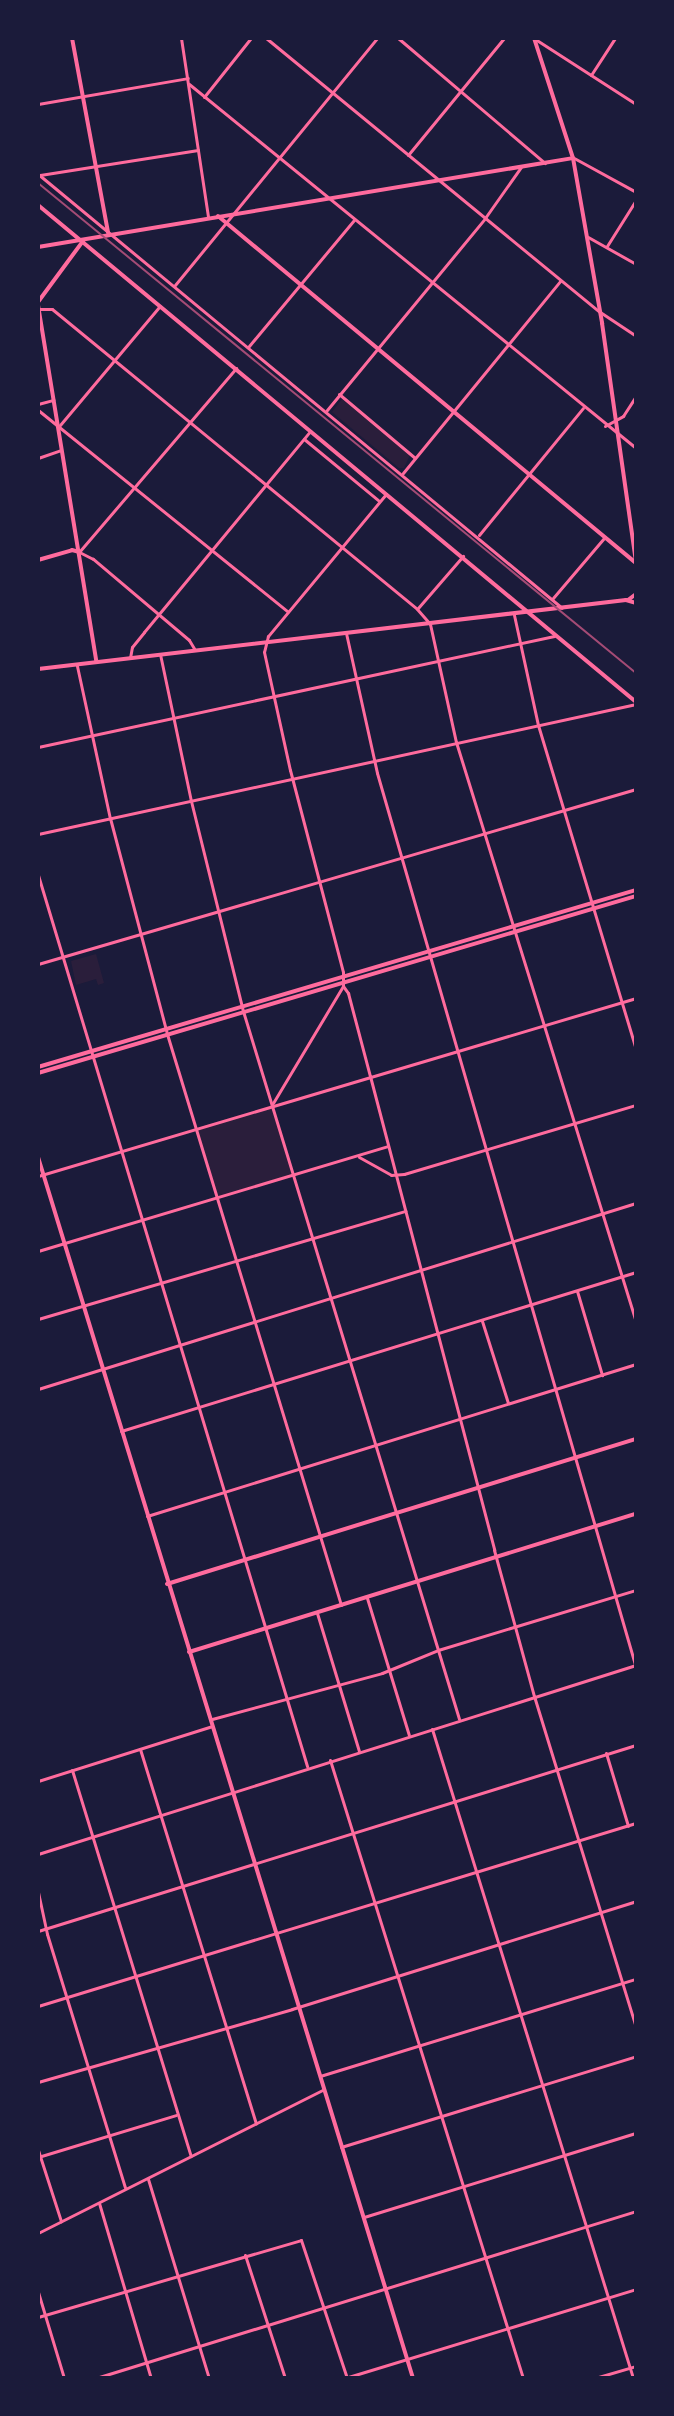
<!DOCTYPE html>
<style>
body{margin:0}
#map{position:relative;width:674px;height:2416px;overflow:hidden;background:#1b1b3a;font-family:"Fira Sans",sans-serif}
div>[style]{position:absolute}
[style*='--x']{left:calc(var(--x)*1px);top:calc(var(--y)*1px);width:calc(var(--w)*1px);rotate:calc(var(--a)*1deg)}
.green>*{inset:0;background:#2a1e3b;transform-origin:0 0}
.minor>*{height:3px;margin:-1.5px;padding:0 1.5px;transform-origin:1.5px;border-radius:1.5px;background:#ff6b9d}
.tertiary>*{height:4px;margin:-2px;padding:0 2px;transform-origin:2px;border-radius:2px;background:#ff6b9d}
.secondary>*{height:4px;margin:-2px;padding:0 2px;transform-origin:2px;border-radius:2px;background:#ff6b9d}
.rail>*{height:2px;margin:-1px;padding:0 1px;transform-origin:1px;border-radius:1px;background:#a44b75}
span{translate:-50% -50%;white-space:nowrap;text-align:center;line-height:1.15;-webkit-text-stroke:6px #1b1b3a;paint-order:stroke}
.frame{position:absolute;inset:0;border:40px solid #1b1b3a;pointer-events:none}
</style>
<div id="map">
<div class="green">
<div style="clip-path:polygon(342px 399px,410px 455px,404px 468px,399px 468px,332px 412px)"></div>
<div style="clip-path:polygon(96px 954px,104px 983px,98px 985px,96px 979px,76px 985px,71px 961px)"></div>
<div style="left:272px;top:1105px;width:73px;height:79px;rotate:73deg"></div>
</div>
<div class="minor">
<div style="--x:181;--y:38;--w:181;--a:81.4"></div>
<div style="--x:266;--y:38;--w:432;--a:39.4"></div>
<div style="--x:600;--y:312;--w:43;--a:33.7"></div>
<div style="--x:398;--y:38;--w:193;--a:40.4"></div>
<div style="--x:535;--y:39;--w:120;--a:32.8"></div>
<div style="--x:591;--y:75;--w:44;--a:-57"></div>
<div style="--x:189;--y:84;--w:576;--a:39.16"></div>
<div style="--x:204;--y:97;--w:75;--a:-51.5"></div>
<div style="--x:38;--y:104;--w:152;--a:-9.8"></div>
<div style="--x:408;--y:155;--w:151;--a:-50.6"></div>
<div style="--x:574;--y:158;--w:71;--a:28.7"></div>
<div style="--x:38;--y:174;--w:680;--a:39.63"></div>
<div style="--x:40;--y:175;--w:160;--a:-9"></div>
<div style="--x:588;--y:237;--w:55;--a:29.4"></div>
<div style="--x:607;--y:246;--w:54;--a:-57.8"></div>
<div style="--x:175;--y:285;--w:319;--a:-50.7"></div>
<div style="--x:38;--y:309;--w:14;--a:0"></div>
<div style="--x:52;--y:309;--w:472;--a:39.4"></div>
<div style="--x:417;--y:609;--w:20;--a:49"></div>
<div style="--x:430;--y:624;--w:121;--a:77.6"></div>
<div style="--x:456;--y:742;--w:607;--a:72.76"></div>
<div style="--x:249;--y:346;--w:164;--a:-50.2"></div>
<div style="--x:339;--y:394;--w:99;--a:40.1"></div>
<div style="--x:38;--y:404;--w:16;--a:-15"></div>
<div style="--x:38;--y:410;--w:321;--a:38.9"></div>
<div style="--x:327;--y:410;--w:249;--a:-50.5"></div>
<div style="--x:485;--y:218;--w:62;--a:-54.8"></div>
<div style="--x:60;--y:425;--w:155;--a:-50"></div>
<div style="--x:605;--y:426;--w:21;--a:-29"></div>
<div style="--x:623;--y:416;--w:24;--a:-57"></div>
<div style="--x:304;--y:439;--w:96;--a:39.5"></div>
<div style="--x:38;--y:458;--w:24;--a:-19"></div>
<div style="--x:403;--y:473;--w:248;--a:-50.7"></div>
<div style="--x:386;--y:494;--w:185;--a:129.7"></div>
<div style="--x:268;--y:636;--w:16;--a:104"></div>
<div style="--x:264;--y:652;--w:121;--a:77.6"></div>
<div style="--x:290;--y:770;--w:209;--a:75.3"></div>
<div style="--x:343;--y:972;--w:14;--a:90"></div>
<div style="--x:343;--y:986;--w:9;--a:54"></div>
<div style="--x:348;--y:993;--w:86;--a:75.2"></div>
<div style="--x:370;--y:1076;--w:490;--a:75.3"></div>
<div style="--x:494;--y:1550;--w:151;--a:74.7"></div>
<div style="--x:534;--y:1696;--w:347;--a:72.9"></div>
<div style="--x:479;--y:535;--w:164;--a:-50.7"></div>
<div style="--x:553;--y:598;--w:80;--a:-49.6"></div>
<div style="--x:418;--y:608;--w:69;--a:-49.1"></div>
<div style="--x:514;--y:615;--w:113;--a:77.7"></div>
<div style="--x:538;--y:725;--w:339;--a:73.2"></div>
<div style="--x:346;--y:633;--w:143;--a:77.5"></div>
<div style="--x:377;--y:773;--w:932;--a:73.86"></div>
<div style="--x:195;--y:650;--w:12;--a:-121"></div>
<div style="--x:189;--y:640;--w:126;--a:-139.8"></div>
<div style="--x:93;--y:559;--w:16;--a:-153"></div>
<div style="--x:79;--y:552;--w:242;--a:-49.5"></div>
<div style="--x:160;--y:654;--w:150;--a:78.1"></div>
<div style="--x:191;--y:801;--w:216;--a:76.1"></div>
<div style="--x:243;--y:1011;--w:740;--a:73.03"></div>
<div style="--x:130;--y:658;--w:11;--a:-80"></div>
<div style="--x:132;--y:647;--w:19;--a:-51"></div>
<div style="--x:144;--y:632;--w:261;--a:-50.4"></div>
<div style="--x:77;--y:666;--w:156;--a:77.8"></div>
<div style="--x:110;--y:818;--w:223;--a:75.2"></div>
<div style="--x:167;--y:1034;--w:597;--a:73.05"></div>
<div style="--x:38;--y:747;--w:528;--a:-12.14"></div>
<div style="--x:38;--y:834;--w:612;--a:-12.26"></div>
<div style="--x:38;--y:875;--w:931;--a:73.2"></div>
<div style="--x:38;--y:964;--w:623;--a:-16.31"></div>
<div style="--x:273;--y:1103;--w:136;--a:-59.1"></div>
<div style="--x:359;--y:1157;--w:37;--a:29"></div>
<div style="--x:391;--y:1175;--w:13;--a:-4"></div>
<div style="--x:404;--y:1174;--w:242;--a:-16.6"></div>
<div style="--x:38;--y:1176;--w:624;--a:-16.58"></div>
<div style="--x:38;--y:1251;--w:365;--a:-16.7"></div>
<div style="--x:577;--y:1291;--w:88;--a:73.4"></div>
<div style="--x:38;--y:1319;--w:383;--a:-16.4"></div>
<div style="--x:482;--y:1321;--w:86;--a:72.4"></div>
<div style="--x:38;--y:1389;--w:626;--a:-17.28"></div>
<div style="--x:121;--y:1431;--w:539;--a:-17.16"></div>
<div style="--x:147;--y:1516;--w:512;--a:-17.27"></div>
<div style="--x:367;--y:1598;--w:143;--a:73"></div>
<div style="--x:317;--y:1613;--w:144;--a:73.1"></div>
<div style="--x:212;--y:1719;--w:176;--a:-15.1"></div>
<div style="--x:382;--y:1673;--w:61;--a:-22.3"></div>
<div style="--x:438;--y:1650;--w:207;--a:-16.9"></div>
<div style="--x:432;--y:1729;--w:679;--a:72.79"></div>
<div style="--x:140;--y:1749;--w:392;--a:72.8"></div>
<div style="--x:606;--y:1753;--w:76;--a:73.2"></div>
<div style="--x:330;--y:1760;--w:647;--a:72.66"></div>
<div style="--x:72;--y:1770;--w:404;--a:72.9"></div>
<div style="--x:38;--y:1781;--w:182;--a:-17.5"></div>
<div style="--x:38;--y:1854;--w:627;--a:-17.54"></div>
<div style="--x:38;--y:1892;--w:43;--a:77.9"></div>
<div style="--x:47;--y:1934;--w:265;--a:72.9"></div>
<div style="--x:38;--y:1931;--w:626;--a:-17.28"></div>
<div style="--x:38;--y:2006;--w:625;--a:-17.02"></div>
<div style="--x:320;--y:2076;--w:331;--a:-17.1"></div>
<div style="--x:38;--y:2082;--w:264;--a:-16"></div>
<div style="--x:292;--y:2009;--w:361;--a:-17.4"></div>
<div style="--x:341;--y:2147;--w:309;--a:-17.1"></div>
<div style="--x:38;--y:2150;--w:75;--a:72.1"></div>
<div style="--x:38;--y:2157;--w:144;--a:-16.9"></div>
<div style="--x:148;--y:2179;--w:208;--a:73"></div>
<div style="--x:99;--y:2203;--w:183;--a:73.5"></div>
<div style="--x:364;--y:2217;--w:285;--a:-17.2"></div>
<div style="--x:38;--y:2233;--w:320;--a:-26.7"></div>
<div style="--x:245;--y:2255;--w:129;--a:72"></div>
<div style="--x:38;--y:2292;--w:90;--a:73.2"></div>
<div style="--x:38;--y:2317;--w:274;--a:-16.3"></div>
<div style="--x:301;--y:2240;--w:145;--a:71.6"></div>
<div style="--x:96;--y:2378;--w:565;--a:-17.18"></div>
<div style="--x:345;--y:2378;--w:304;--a:-17"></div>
<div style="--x:595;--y:2378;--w:43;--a:-16.3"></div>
</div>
<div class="tertiary">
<div style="--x:72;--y:38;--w:198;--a:79.5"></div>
<div style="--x:534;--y:38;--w:126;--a:72"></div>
<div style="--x:573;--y:158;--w:168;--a:80"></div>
<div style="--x:602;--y:323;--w:241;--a:81.9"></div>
<div style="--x:38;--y:205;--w:778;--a:39.73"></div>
<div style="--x:218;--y:216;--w:543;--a:39.7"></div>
<div style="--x:38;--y:247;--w:542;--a:-9.44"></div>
<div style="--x:38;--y:302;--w:76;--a:-53.6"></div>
<div style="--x:38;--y:305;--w:361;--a:80.7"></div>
<div style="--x:38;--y:560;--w:35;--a:-16"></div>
<div style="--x:72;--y:550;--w:7;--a:16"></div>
<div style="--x:167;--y:1584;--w:491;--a:-17.2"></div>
<div style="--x:189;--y:1652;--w:468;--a:-17.2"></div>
</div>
<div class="secondary">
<div style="--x:635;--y:550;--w:2;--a:63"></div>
<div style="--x:628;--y:600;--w:10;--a:-37"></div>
<div style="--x:38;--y:669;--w:592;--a:-6.69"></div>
<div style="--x:626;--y:600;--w:10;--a:17"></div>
<div style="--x:38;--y:1067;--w:624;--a:-16.49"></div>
<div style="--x:38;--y:1073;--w:624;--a:-16.49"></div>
<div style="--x:38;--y:1157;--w:1277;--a:72.93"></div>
</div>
<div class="rail">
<div style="--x:38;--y:183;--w:773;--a:39.33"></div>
</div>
<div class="frame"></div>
</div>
